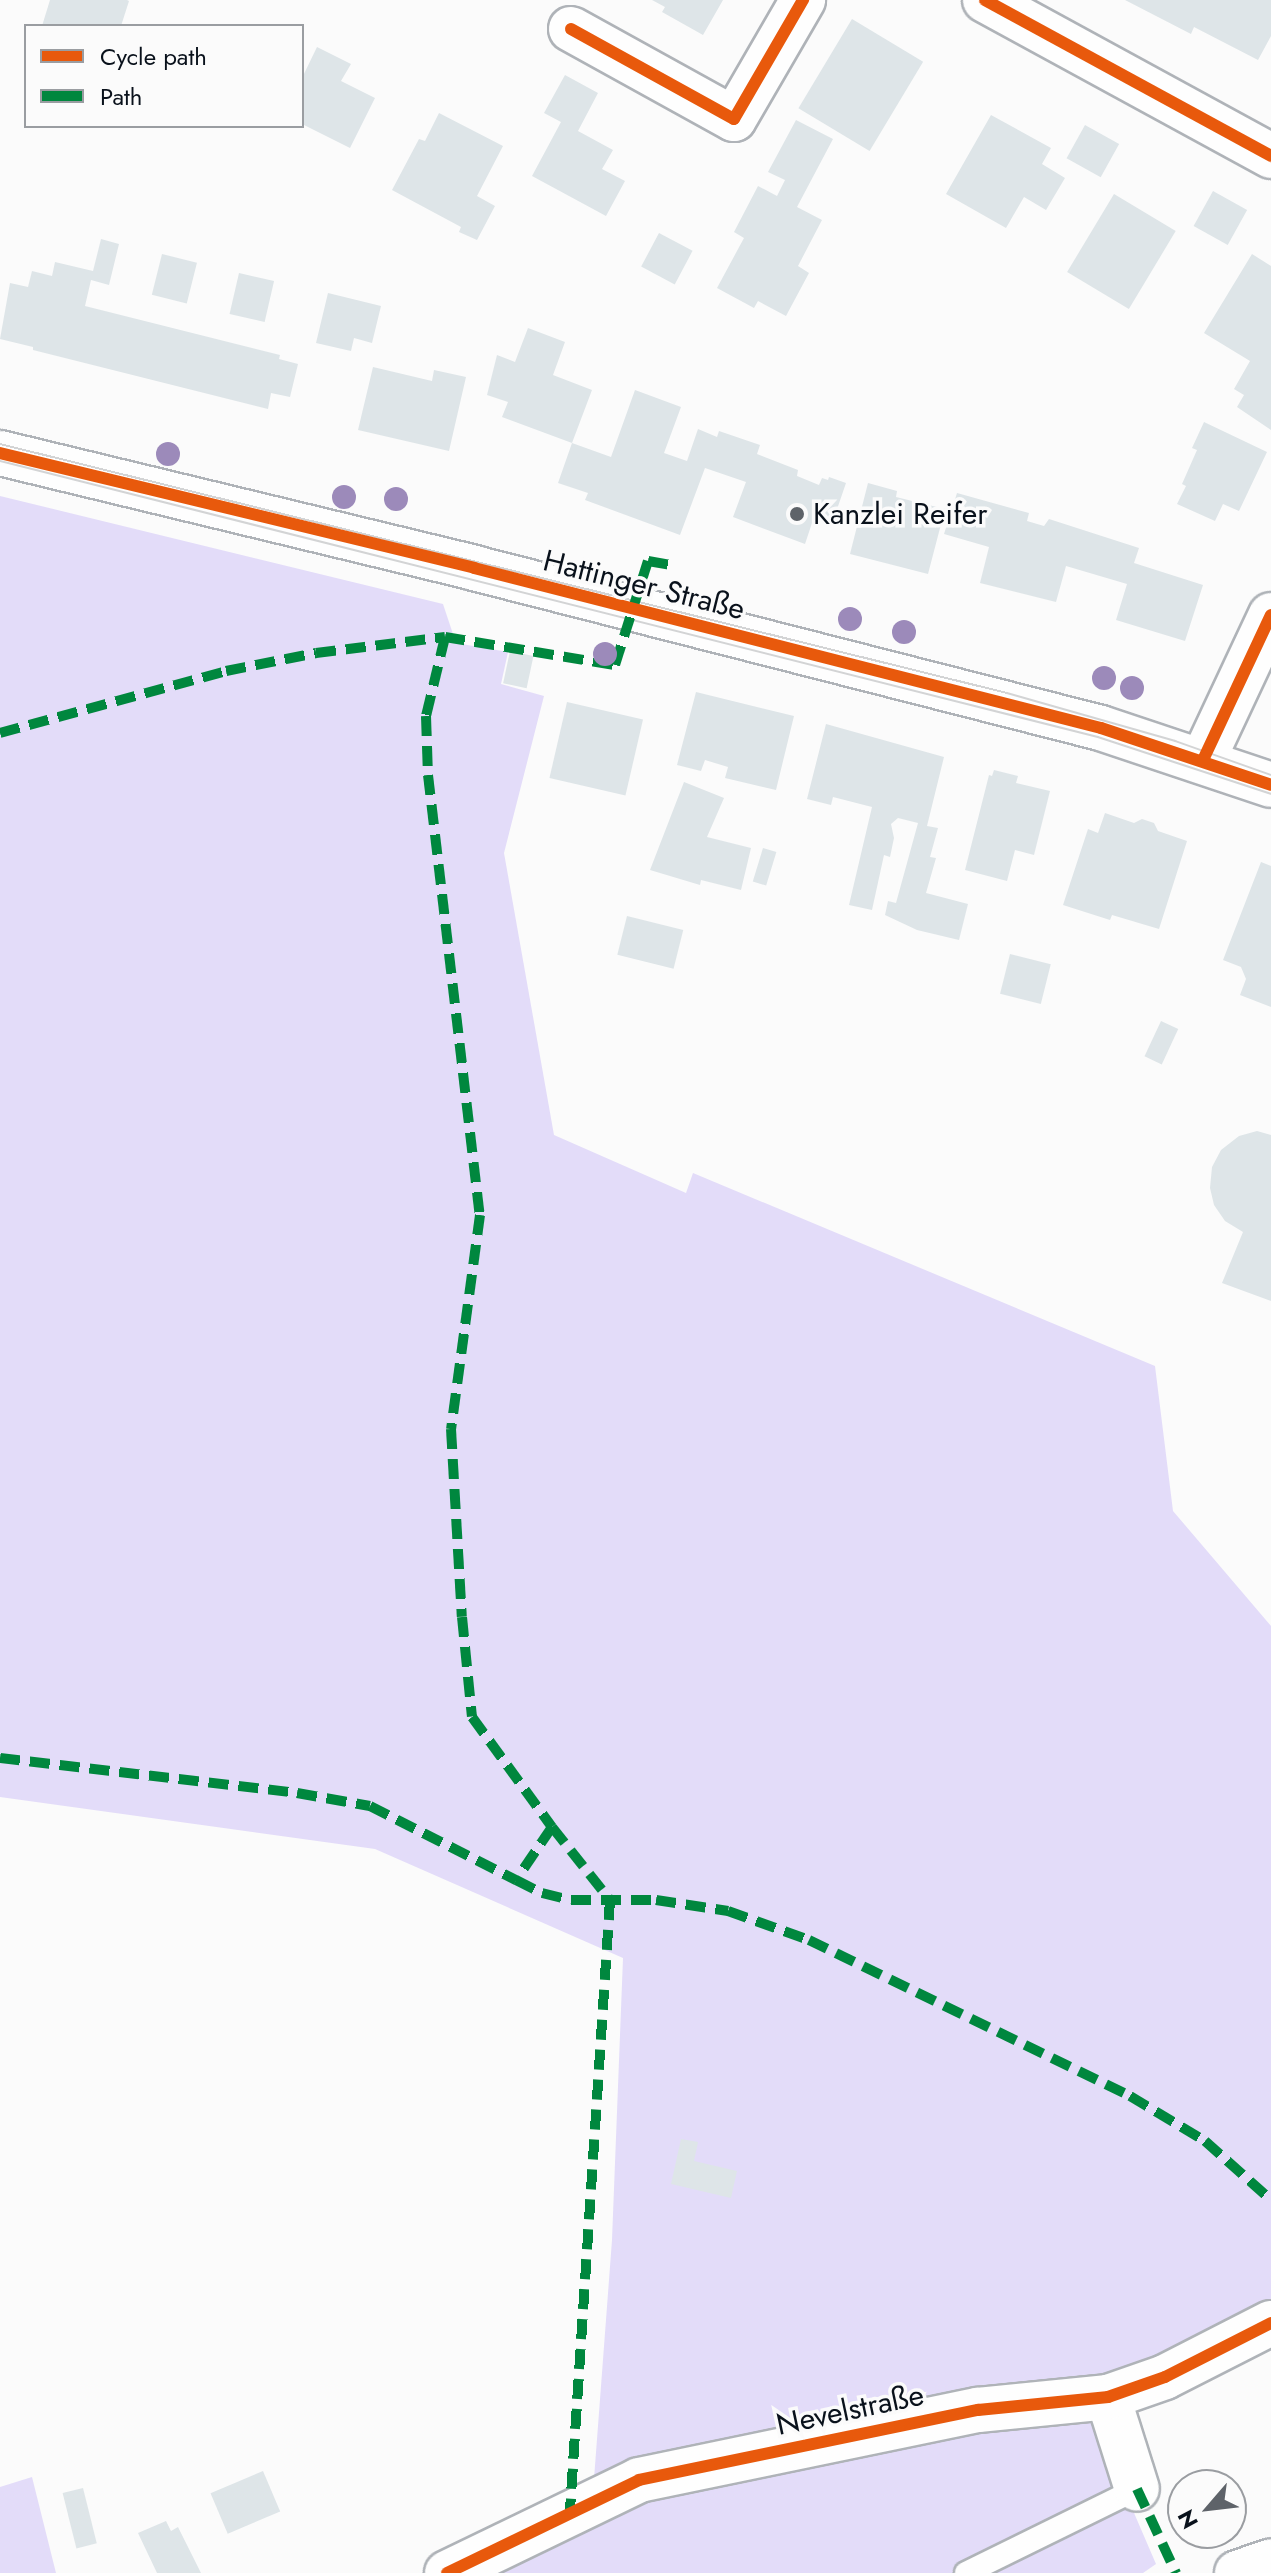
<!DOCTYPE html>
<meta charset="utf-8">
<style>
body{margin:0}
#map{position:relative;width:1271px;height:2573px;overflow:hidden;background:#fbfbfb;font-family:Jost,sans-serif}
div>[style]{position:absolute}
[style*='--x']{left:calc(var(--x)*1px);top:calc(var(--y)*1px);width:calc(var(--w)*1px);rotate:calc(var(--a)*1deg)}
.green>*{inset:0;background:#e3dcf9}
.building>*{inset:0;background:#dee5e8;transform-origin:0 0}
.roads{filter:drop-shadow(2px 0 #afb3b8) drop-shadow(-2px 0 #afb3b8) drop-shadow(0 2px #afb3b8) drop-shadow(0 -2px #afb3b8)}
.lane>*{height:22px;margin:-11px;padding:0 11px;transform-origin:11px;border-radius:11px;background:#fefefe}
.street>*{height:44px;margin:-22px;padding:0 22px;transform-origin:22px;border-radius:22px;background:#fefefe}
.secondary>*{height:44px;margin:-22px;padding:0 22px;transform-origin:22px;border-radius:22px;background:#fefefe}
.primary>*{height:44px;margin:-22px;padding:0 22px;transform-origin:22px;border-radius:22px;background:#fefefe}
.tram>*{height:2px;margin:-1px;padding:0 1px;transform-origin:1px;border-radius:1px;background:#d3d4d5}
.quiet>*{height:10px;margin-top:-5px;transform-origin:0;background:repeating-linear-gradient(90deg,#00873e 0 20px,transparent 0 30px)}
.cycleway>*{height:12px;margin:-6px;padding:0 6px;transform-origin:6px;border-radius:6px;background:#e8590c}
.trees>*{width:24px;height:24px;margin:-12px;border-radius:50%;background:#9c8aba}
.dots>*{width:22px;height:22px;translate:-50% -50%;box-sizing:border-box;border:4px solid #fbfbfb;border-radius:50%}
span{translate:-50% -50%;white-space:nowrap;text-align:center;line-height:1.15;-webkit-text-stroke:7px #fbfbfb;paint-order:stroke}
.poi-label{font-size:30px;color:#09111b}
.left{translate:0 -50%;text-align:left}
.street-label{font-size:30px;color:#09111b}
.legend{position:absolute;left:24px;top:24px;width:280px;height:104px;box-sizing:border-box;background:#fbfbfb;border:2px solid #9a9da1;margin:0;padding:10px 14px;list-style:none;font-size:24px;color:#09111b}
.legend li{display:flex;align-items:center;gap:16px;height:40px}
.legend b{width:40px;border:2px solid #9a9da1}
.north{position:absolute;left:1167px;top:2469px;width:80px;height:80px;box-sizing:border-box;background:#fbfbfb;border:2px solid #9a9da1;border-radius:50%;rotate:242deg;font-size:22px;font-weight:700;line-height:32px;text-align:center;color:#09111b}
.north::after{content:'';display:block;margin:auto;width:28px;height:36px;background:#5e6369;clip-path:polygon(50% 0,100% 100%,50% 72%,0 100%)}
</style>
<div id="map">
<div class="green">
<div style="clip-path:polygon(0 496px,443px 604px,456px 643px,508px 652px,501px 684px,544px 696px,504px 853px,554px 1135px,686px 1193px,693px 1173px,1155px 1366px,1173px 1511px,1271px 1626px,1271px 2304px,1098px 2385px,1122px 2485px,1156px 2564px,1143px 2573px,494px 2573px,594px 2479px,612px 2240px,623px 1958px,375px 1849px,0 1797px)"></div>
<div style="clip-path:polygon(32px 2477px,56px 2573px,0 2573px,0 2487px)"></div>
</div>
<div class="building">
<div style="clip-path:polygon(50px 0,127px 0,129px 1px,121px 26px,42px 26px)"></div>
<div style="clip-path:polygon(652px 0,723px 0,703px 35px,662px 12px,665px 7px)"></div>
<div style="clip-path:polygon(1125px 0,1271px 0,1271px 36px,1258px 60px,1194px 27px,1191px 34px)"></div>
<div style="left:852px;top:19px;width:83px;height:104px;rotate:31deg"></div>
<div style="clip-path:polygon(317px 47px,351px 64px,341px 81px,375px 98px,350px 148px,302px 124px,302px 78px)"></div>
<div style="clip-path:polygon(565px 75px,598px 93px,578px 131px,613px 150px,602px 169px,625px 181px,606px 216px,532px 176px,561px 122px,544px 113px)"></div>
<div style="clip-path:polygon(439px 113px,503px 146px,477px 196px,495px 206px,477px 240px,459px 232px,461px 227px,392px 190px,419px 139px,425px 141px)"></div>
<div style="clip-path:polygon(991px 115px,1051px 148px,1042px 164px,1065px 178px,1046px 210px,1024px 197px,1006px 228px,946px 194px)"></div>
<div style="clip-path:polygon(796px 120px,833px 139px,797px 207px,822px 220px,798px 266px,809px 273px,786px 316px,758px 301px,754px 308px,717px 288px,744px 238px,734px 232px,758px 186px,777px 196px,785px 180px,768px 172px)"></div>
<div style="left:1085px;top:125px;width:39px;height:38px;rotate:29deg"></div>
<div style="left:1213px;top:191px;width:39px;height:40px;rotate:29deg"></div>
<div style="left:1114px;top:194px;width:72px;height:91px;rotate:31deg"></div>
<div style="left:659px;top:233px;width:38px;height:38px;rotate:28deg"></div>
<div style="clip-path:polygon(101px 239px,119px 244px,109px 285px,91px 280px,85px 306px,280px 355px,279px 359px,298px 364px,290px 397px,271px 393px,268px 409px,33px 350px,33px 347px,0 339px,10px 283px,28px 287px,32px 271px,52px 276px,55px 262px,93px 271px)"></div>
<div style="left:162px;top:254px;width:36px;height:42px;rotate:14deg"></div>
<div style="clip-path:polygon(1252px 254px,1271px 266px,1271px 430px,1237px 407px,1244px 395px,1234px 389px,1250px 361px,1204px 333px)"></div>
<div style="left:239px;top:273px;width:36px;height:42px;rotate:13deg"></div>
<div style="clip-path:polygon(328px 293px,381px 306px,372px 343px,354px 338px,351px 351px,316px 343px)"></div>
<div style="clip-path:polygon(528px 328px,565px 342px,553px 375px,592px 390px,572px 443px,502px 417px,508px 402px,487px 395px,497px 355px,515px 362px)"></div>
<div style="clip-path:polygon(373px 367px,432px 381px,434px 370px,466px 377px,449px 451px,358px 430px)"></div>
<div style="clip-path:polygon(635px 390px,681px 407px,664px 453px,687px 461px,698px 429px,717px 437px,719px 431px,760px 445px,757px 454px,798px 470px,797px 476px,819px 485px,822px 478px,828px 480px,829px 477px,846px 483px,833px 521px,815px 514px,805px 544px,733px 517px,746px 482px,705px 468px,680px 535px,585px 500px,588px 493px,558px 483px,572px 443px,611px 457px)"></div>
<div style="clip-path:polygon(1204px 422px,1267px 452px,1239px 511px,1223px 504px,1215px 521px,1177px 504px,1186px 486px,1182px 484px,1197px 450px,1192px 448px)"></div>
<div style="clip-path:polygon(868px 483px,897px 491px,896px 497px,945px 509px,928px 574px,850px 554px)"></div>
<div style="clip-path:polygon(957px 493px,1029px 513px,1027px 521px,1044px 526px,1049px 519px,1139px 548px,1134px 563px,1203px 585px,1185px 641px,1116px 620px,1127px 584px,1066px 566px,1056px 602px,980px 583px,989px 547px,944px 534px)"></div>
<div style="left:510px;top:651px;width:24px;height:33px;rotate:12deg"></div>
<div style="clip-path:polygon(696px 692px,794px 716px,776px 790px,725px 778px,728px 767px,705px 760px,701px 771px,677px 765px)"></div>
<div style="left:567px;top:702px;width:78px;height:78px;rotate:13deg"></div>
<div style="clip-path:polygon(826px 724px,944px 757px,927px 826px,938px 828px,930px 857px,936px 858px,926px 893px,968px 904px,959px 940px,917px 930px,885px 915px,888px 901px,896px 903px,918px 823px,898px 818px,891px 824px,894px 838px,890px 857px,884px 855px,872px 910px,849px 905px,872px 807px,833px 797px,831px 805px,807px 799px)"></div>
<div style="clip-path:polygon(994px 770px,1018px 776px,1016px 783px,1050px 791px,1034px 855px,1015px 850px,1007px 881px,965px 870px,989px 775px,992px 776px)"></div>
<div style="clip-path:polygon(684px 782px,724px 798px,707px 837px,751px 848px,741px 890px,701px 880px,700px 885px,650px 870px)"></div>
<div style="clip-path:polygon(1105px 813px,1134px 823px,1142px 819px,1154px 823px,1158px 831px,1187px 841px,1159px 929px,1112px 915px,1110px 920px,1063px 905px,1088px 829px,1098px 833px)"></div>
<div style="left:763px;top:848px;width:14px;height:35px;rotate:17deg"></div>
<div style="clip-path:polygon(1261px 862px,1271px 866px,1271px 1007px,1240px 995px,1246px 979px,1241px 967px,1223px 960px)"></div>
<div style="left:627px;top:916px;width:58px;height:40px;rotate:14deg"></div>
<div style="left:1010px;top:954px;width:42px;height:41px;rotate:14deg"></div>
<div style="left:1161px;top:1021px;width:19px;height:39px;rotate:25deg"></div>
<div style="clip-path:polygon(1257px 1131px,1271px 1135px,1271px 1301px,1222px 1283px,1243px 1232px,1225px 1221px,1214px 1205px,1210px 1188px,1212px 1167px,1221px 1150px,1239px 1136px)"></div>
<div style="clip-path:polygon(681px 2139px,698px 2142px,694px 2161px,737px 2171px,731px 2198px,671px 2184px)"></div>
<div style="left:263px;top:2471px;width:44px;height:57px;rotate:67deg"></div>
<div style="left:83px;top:2488px;width:57px;height:21px;rotate:76deg"></div>
<div style="clip-path:polygon(166px 2521px,171px 2531px,178px 2527px,201px 2573px,157px 2573px,138px 2533px)"></div>
</div>
<div class="roads">
<div class="lane">
<div style="--x:966;--y:2573;--w:191;--a:-26.2"></div>
</div>
<div class="street">
<div style="--x:985;--y:0;--w:326;--a:28.6"></div>
<div style="--x:571;--y:29;--w:186;--a:28.9"></div>
<div style="--x:734;--y:119;--w:138;--a:-59.9"></div>
<div style="--x:1203;--y:760;--w:160;--a:-64.9"></div>
<div style="--x:1108;--y:2397;--w:96;--a:72.5"></div>
<div style="--x:447;--y:2573;--w:213;--a:-25.8"></div>
<div style="--x:639;--y:2480;--w:346;--a:-11.7"></div>
<div style="--x:978;--y:2410;--w:131;--a:-5.7"></div>
<div style="--x:1108;--y:2397;--w:60;--a:-19.3"></div>
<div style="--x:1165;--y:2377;--w:119;--a:-27"></div>
</div>
<div class="secondary">
<div style="--x:0;--y:453;--w:488;--a:13.6"></div>
<div style="--x:474;--y:568;--w:647;--a:14.32"></div>
<div style="--x:1101;--y:728;--w:179;--a:18.5"></div>
</div>
<div class="primary">
<div style="--x:1237;--y:2573;--w:36;--a:-19"></div>
</div>
</div>
<div class="tram">
<div style="--x:0;--y:444;--w:1037;--a:13.89"></div>
<div style="--x:1007;--y:693;--w:175;--a:15.9"></div>
<div style="--x:1175;--y:741;--w:102;--a:19.5"></div>
<div style="--x:0;--y:461;--w:1132;--a:14.11"></div>
<div style="--x:1098;--y:737;--w:182;--a:18.2"></div>
</div>
<div class="quiet">
<div style="--x:445;--y:637;--w:81;--a:103.5"></div>
<div style="--x:426;--y:716;--w:59;--a:88.1"></div>
<div style="--x:428;--y:775;--w:443;--a:83.3"></div>
<div style="--x:480;--y:1215;--w:216;--a:97.7"></div>
<div style="--x:451;--y:1429;--w:188;--a:86.7"></div>
<div style="--x:462;--y:1617;--w:100;--a:84.3"></div>
<div style="--x:472;--y:1717;--w:136;--a:54"></div>
<div style="--x:552;--y:1827;--w:64;--a:124.2"></div>
<div style="--x:516;--y:1880;--w:29;--a:27"></div>
<div style="--x:542;--y:1893;--w:30;--a:14"></div>
<div style="--x:571;--y:1900;--w:85;--a:0"></div>
<div style="--x:656;--y:1900;--w:73;--a:8.7"></div>
<div style="--x:728;--y:1911;--w:86;--a:19.7"></div>
<div style="--x:809;--y:1940;--w:357;--a:25.9"></div>
<div style="--x:1130;--y:2096;--w:87;--a:31"></div>
<div style="--x:1205;--y:2141;--w:89;--a:41.8"></div>
<div style="--x:0;--y:733;--w:234;--a:-15.3"></div>
<div style="--x:226;--y:671;--w:92;--a:-11.3"></div>
<div style="--x:316;--y:653;--w:130;--a:-7.1"></div>
<div style="--x:445;--y:637;--w:172;--a:9.4"></div>
<div style="--x:615;--y:665;--w:109;--a:-72.4"></div>
<div style="--x:648;--y:561;--w:27;--a:10"></div>
<div style="--x:0;--y:1758;--w:299;--a:6.7"></div>
<div style="--x:297;--y:1793;--w:74;--a:10.1"></div>
<div style="--x:370;--y:1806;--w:164;--a:26.9"></div>
<div style="--x:552;--y:1827;--w:93;--a:51.5"></div>
<div style="--x:610;--y:1900;--w:612;--a:93.75"></div>
<div style="--x:1137;--y:2489;--w:93;--a:65.1"></div>
</div>
<div class="cycleway">
<div style="--x:985;--y:0;--w:326;--a:28.6"></div>
<div style="--x:571;--y:29;--w:186;--a:28.9"></div>
<div style="--x:734;--y:119;--w:138;--a:-59.9"></div>
<div style="--x:0;--y:453;--w:488;--a:13.6"></div>
<div style="--x:474;--y:568;--w:647;--a:14.32"></div>
<div style="--x:1101;--y:728;--w:179;--a:18.5"></div>
<div style="--x:1203;--y:760;--w:160;--a:-64.9"></div>
<div style="--x:447;--y:2573;--w:213;--a:-25.8"></div>
<div style="--x:639;--y:2480;--w:346;--a:-11.7"></div>
<div style="--x:978;--y:2410;--w:131;--a:-5.7"></div>
<div style="--x:1108;--y:2397;--w:60;--a:-19.3"></div>
<div style="--x:1165;--y:2377;--w:119;--a:-27"></div>
</div>
<div class="trees">
<div style="left:168px;top:454px"></div>
<div style="left:344px;top:497px"></div>
<div style="left:396px;top:499px"></div>
<div style="left:850px;top:619px"></div>
<div style="left:904px;top:632px"></div>
<div style="left:605px;top:654px"></div>
<div style="left:1104px;top:678px"></div>
<div style="left:1132px;top:688px"></div>
</div>
<div class="dots">
<div style="left:797px;top:514px;background:#5e6369"></div>
</div>
<div class="poi-label">
<span class="left" style="left:813px;top:514px">Kanzlei Reifer</span>
</div>
<div class="street-label">
<span style="left:644px;top:585px;rotate:14deg">Hattinger Straße</span>
<span style="left:850px;top:2410px;rotate:-12deg">Nevelstraße</span>
</div>
<ul class="legend">
<li><b style="height:10px;background:#e8590c"></b>Cycle path</li>
<li><b style="height:10px;background:#00873e"></b>Path</li>
</ul>
<div class="north">N</div>
</div>
